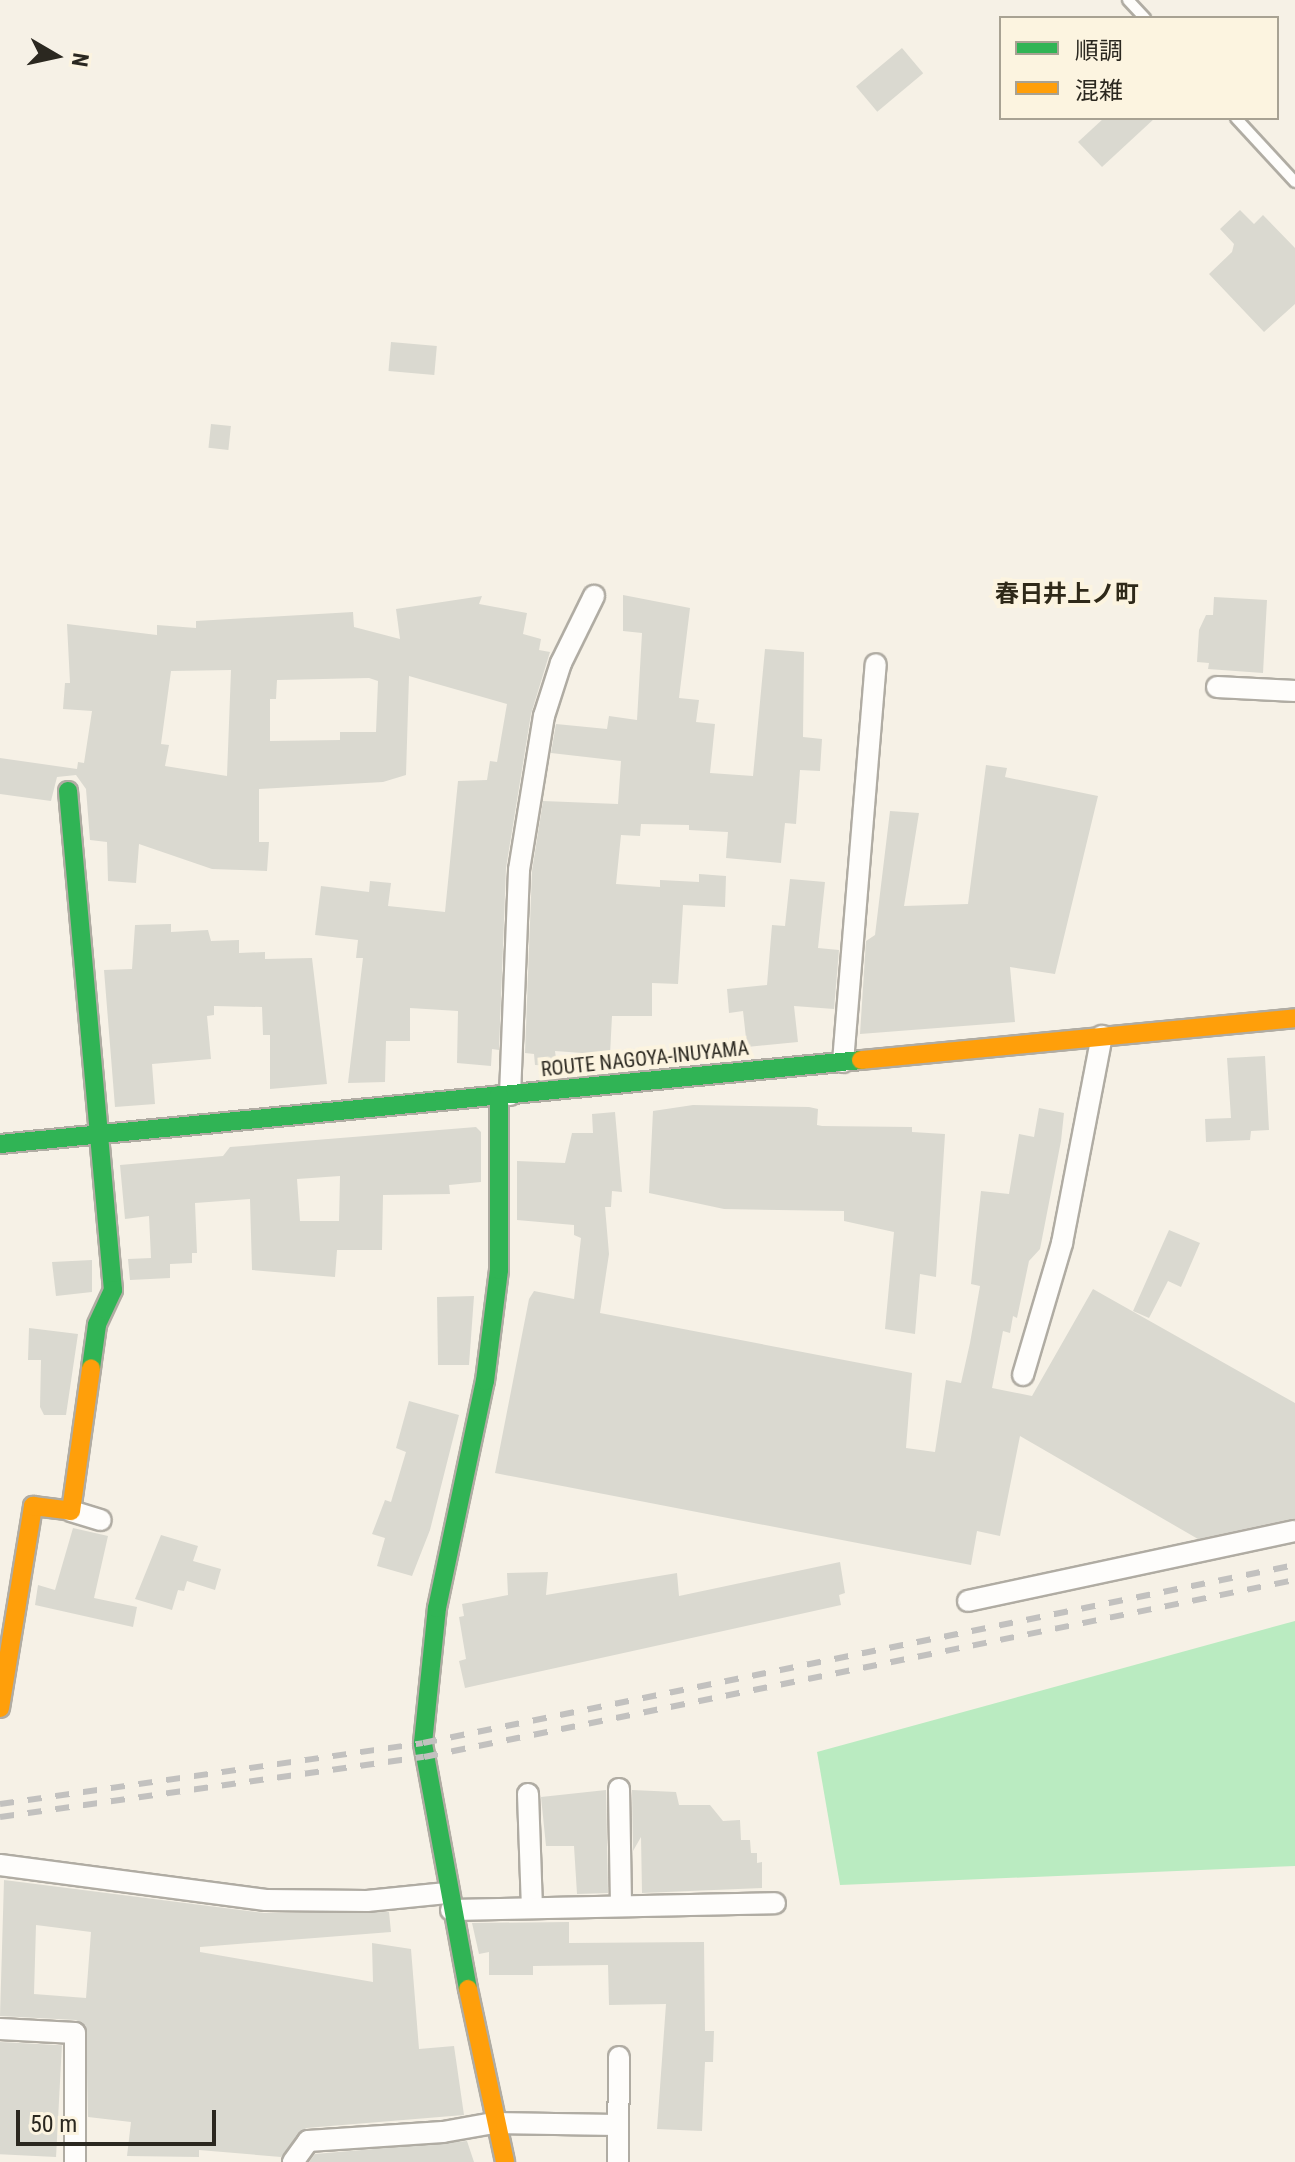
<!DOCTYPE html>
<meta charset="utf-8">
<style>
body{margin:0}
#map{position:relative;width:1295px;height:2162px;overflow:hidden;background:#f6f1e6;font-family:"Roboto Condensed","Noto Sans JP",sans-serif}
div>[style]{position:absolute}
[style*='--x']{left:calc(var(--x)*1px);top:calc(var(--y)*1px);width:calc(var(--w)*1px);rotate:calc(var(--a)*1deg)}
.water>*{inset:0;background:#baebc1}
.building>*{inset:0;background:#dad9d0;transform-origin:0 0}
.roads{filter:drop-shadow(2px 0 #b0aca3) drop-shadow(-2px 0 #b0aca3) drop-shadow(0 2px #b0aca3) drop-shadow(0 -2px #b0aca3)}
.lane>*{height:10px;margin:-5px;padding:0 5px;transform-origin:5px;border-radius:5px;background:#fefdfb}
.street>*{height:20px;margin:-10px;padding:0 10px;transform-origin:10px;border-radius:10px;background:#fefdfb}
.fast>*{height:18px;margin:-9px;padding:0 9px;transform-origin:9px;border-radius:9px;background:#30b455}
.slow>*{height:18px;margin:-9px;padding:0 9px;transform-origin:9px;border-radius:9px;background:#ff9f0a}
.rail>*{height:6px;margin-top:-3px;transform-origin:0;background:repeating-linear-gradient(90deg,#c2c1bf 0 14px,transparent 0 28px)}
span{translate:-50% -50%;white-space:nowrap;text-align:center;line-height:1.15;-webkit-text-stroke:8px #fcf4e0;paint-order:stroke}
.street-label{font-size:20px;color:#2b2820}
.quarter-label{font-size:24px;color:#2f2919;font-weight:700}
.legend{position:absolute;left:999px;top:16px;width:280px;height:104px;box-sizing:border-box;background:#fcf4e0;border:2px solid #a8a293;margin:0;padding:10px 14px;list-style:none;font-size:24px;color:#2b2820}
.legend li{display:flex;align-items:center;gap:16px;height:40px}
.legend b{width:40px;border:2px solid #a8a293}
.north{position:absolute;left:16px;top:16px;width:80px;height:80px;-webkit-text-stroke:6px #fcf4e0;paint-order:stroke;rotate:99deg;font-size:22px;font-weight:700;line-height:32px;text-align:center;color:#2b2820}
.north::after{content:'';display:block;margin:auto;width:28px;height:36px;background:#2b2820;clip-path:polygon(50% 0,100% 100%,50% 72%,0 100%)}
.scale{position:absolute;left:16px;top:2110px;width:200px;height:36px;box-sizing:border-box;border:4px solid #2b2820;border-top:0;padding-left:10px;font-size:24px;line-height:28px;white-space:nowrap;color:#2b2820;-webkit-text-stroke:6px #fcf4e0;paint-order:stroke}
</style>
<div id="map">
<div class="water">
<div style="clip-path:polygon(1295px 1621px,1295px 1866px,840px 1885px,817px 1752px)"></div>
</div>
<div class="building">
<div style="left:902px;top:48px;width:33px;height:60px;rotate:50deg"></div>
<div style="clip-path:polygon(1104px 118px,1155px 118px,1102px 167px,1078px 142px)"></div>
<div style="clip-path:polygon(1240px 210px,1254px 224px,1263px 215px,1295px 248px,1295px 304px,1264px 332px,1209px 274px,1232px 252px,1234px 244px,1220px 229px)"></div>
<div style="left:391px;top:342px;width:46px;height:29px;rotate:5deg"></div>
<div style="left:211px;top:424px;width:20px;height:24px;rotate:6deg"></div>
<div style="clip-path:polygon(623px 595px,690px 608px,679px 698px,699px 700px,696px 722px,715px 724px,710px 773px,753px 776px,765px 649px,804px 652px,803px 737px,822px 739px,820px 771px,800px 770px,796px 824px,785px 823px,781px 863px,726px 858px,728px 832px,689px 830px,689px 825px,641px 824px,640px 836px,621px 835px,616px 884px,660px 887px,660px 880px,699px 882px,699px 874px,726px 876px,725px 907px,683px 905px,678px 984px,652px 983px,652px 1016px,612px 1016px,610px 1055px,555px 1051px,557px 1066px,535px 1065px,534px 1054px,525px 1053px,532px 871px,543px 801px,618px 804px,621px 761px,551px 753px,556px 724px,607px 729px,609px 716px,637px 720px,642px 633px,623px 631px)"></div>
<div style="clip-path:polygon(evenodd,482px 596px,479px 604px,527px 613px,523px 634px,541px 639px,539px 650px,550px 652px,531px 714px,506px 868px,499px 1050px,492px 1049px,491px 1066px,457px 1063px,458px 1011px,410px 1008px,410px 1041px,386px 1041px,385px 1082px,348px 1083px,363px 958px,356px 958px,358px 940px,315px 935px,321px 886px,369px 892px,370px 881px,391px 883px,388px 906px,445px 912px,458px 781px,487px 780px,490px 761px,497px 762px,507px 704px,409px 676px,406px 775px,383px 782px,259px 789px,259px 842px,269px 842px,267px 871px,212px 869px,139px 844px,136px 883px,108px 881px,107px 842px,90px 840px,86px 789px,76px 775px,57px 777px,51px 801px,0 794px,0 758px,77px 769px,78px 762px,84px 763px,92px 711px,63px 709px,65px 683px,70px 683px,67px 624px,157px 635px,157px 625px,196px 628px,196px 621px,353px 612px,354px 627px,400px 639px,396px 609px,482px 596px,231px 670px,227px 776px,165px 766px,169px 745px,161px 744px,171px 671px,231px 670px,482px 596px,369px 678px,378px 681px,376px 732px,340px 732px,340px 740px,270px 741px,270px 699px,276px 699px,277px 680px,369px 678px)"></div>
<div style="clip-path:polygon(1214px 597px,1267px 600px,1263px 673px,1208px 669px,1209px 663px,1197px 662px,1199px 630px,1206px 615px,1213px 615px)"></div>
<div style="clip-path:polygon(986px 765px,1007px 768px,1005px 777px,1098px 796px,1055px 974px,1010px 967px,1015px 1022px,860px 1034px,866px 941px,875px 935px,890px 811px,919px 813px,904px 906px,968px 904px)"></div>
<div style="clip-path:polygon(790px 879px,825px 882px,818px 948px,839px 950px,834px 1009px,794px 1006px,798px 1042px,747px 1047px,743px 1011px,729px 1013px,727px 989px,767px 985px,772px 925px,785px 926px)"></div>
<div style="clip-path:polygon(171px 924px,171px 932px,208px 930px,211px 941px,239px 940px,239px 953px,265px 952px,265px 959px,312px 958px,327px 1084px,270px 1089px,270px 1035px,263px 1035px,262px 1007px,214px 1006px,214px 1015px,207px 1016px,211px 1059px,152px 1064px,155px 1104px,115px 1107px,104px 970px,132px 969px,135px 925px)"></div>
<div style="clip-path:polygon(1265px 1056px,1269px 1130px,1251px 1131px,1250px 1140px,1206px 1142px,1205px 1119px,1231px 1118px,1227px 1058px)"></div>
<div style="clip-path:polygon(693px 1105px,809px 1107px,818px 1109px,817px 1125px,822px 1126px,912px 1127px,912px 1132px,945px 1134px,936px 1277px,920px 1274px,915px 1334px,885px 1329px,894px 1232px,844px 1221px,844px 1211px,724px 1209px,649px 1193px,653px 1111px)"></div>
<div style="clip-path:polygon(1039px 1108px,1064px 1113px,1061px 1141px,1040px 1249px,1029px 1261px,1017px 1318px,1013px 1316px,1010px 1333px,1003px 1331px,992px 1388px,1032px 1396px,1093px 1289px,1295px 1403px,1295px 1518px,1198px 1539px,1020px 1436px,1000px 1536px,977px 1531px,971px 1565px,495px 1473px,529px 1299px,534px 1291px,574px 1299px,581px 1238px,574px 1235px,574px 1225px,517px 1220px,517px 1161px,565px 1163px,572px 1133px,593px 1133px,592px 1114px,615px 1112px,622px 1192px,612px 1191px,611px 1207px,605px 1207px,609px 1254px,600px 1313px,912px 1373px,906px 1448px,935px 1452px,946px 1380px,961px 1383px,970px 1343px,980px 1286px,971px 1284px,981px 1191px,1009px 1194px,1019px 1134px,1034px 1137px)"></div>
<div style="clip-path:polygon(evenodd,476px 1127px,481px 1132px,481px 1182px,449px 1185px,450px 1194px,383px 1195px,382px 1250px,337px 1250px,335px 1277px,252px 1270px,250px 1199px,195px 1203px,197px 1253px,192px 1253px,192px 1263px,170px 1264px,170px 1278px,130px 1280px,128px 1259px,151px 1258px,149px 1216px,125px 1219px,120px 1165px,223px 1156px,230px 1147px,476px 1127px,340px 1176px,339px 1221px,300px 1221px,297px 1179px,340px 1176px)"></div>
<div style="clip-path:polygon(1169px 1230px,1200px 1243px,1181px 1287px,1168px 1281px,1149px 1318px,1133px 1311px)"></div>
<div style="clip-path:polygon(92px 1260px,92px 1292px,56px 1296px,52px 1262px)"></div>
<div style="clip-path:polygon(474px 1296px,469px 1365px,438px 1365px,437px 1297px)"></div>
<div style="clip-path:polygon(29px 1328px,78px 1334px,66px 1415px,44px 1415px,40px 1407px,41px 1360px,28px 1360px)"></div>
<div style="clip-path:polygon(409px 1401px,459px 1415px,430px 1530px,412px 1576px,377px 1566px,385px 1538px,372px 1534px,385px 1500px,391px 1502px,406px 1452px,396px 1448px)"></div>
<div style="clip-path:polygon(73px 1528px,108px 1536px,94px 1598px,137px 1607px,133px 1627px,35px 1605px,38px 1585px,55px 1590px)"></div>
<div style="clip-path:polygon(161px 1535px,198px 1546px,193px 1561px,221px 1569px,215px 1590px,187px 1581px,184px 1591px,178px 1590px,172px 1610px,135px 1599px)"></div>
<div style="clip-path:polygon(840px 1562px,845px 1593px,839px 1595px,841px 1605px,465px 1688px,459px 1661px,466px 1659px,459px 1617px,464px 1616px,462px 1604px,508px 1595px,507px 1573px,548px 1572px,546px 1595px,677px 1573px,679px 1596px)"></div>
<div style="clip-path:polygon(606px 1790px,608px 1893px,577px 1894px,574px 1846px,546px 1846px,541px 1797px)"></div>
<div style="clip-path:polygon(632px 1790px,676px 1792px,679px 1805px,710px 1805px,723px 1821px,740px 1820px,741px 1840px,750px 1840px,751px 1853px,757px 1853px,757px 1863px,762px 1862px,762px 1888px,642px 1893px,641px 1837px,633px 1851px)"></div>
<div style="clip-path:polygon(evenodd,4px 1880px,264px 1913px,389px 1912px,391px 1932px,200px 1947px,200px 1952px,373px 1982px,372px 1943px,411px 1949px,419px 2049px,454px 2046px,464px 2115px,306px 2128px,281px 2157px,199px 2150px,199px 2157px,127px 2156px,131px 2122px,88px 2117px,86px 2026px,76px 2020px,0 2016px,4px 1880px,36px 1925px,91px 1932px,86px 1998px,34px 1994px,36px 1925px)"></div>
<div style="clip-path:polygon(569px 1922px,569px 1943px,704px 1942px,705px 2031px,714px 2031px,713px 2062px,705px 2062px,702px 2131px,657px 2129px,666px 2004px,609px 2005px,608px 1965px,533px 1966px,533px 1975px,489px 1975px,489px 1952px,479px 1954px,472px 1923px)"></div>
<div style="left:0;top:2042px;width:62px;height:112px;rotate:3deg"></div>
<div style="clip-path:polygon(467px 2141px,474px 2162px,309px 2162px,315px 2154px)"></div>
</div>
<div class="roads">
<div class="lane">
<div style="--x:1128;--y:0;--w:25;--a:47"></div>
<div style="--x:1236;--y:118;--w:87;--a:47.3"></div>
</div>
<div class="street">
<div style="--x:1217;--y:687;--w:78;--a:2.9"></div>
<div style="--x:843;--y:1062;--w:399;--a:-85.3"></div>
<div style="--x:510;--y:1095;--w:225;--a:-87.7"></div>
<div style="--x:519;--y:870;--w:156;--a:-80.8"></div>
<div style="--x:544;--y:716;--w:56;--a:-72.2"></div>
<div style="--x:561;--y:663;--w:75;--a:-63.8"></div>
<div style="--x:1023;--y:1375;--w:138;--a:-73.5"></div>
<div style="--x:1062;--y:1243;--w:211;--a:-79.1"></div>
<div style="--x:71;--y:1511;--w:31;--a:17"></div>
<div style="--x:968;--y:1601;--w:334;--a:-12.1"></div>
<div style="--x:619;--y:1789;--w:117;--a:89"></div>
<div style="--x:528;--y:1794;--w:114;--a:88"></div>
<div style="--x:0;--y:1865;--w:268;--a:7.5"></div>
<div style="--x:266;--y:1900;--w:101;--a:0.6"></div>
<div style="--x:367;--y:1901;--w:80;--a:-5.7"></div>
<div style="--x:451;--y:1910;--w:324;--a:-1.2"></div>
<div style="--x:0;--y:2029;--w:75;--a:3.1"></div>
<div style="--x:75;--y:2033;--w:129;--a:90"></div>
<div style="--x:293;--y:2162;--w:26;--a:-54"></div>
<div style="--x:308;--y:2141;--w:135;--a:-3.8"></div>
<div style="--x:443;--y:2132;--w:52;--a:-10"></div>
<div style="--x:494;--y:2123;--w:122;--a:0.9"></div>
<div style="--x:618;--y:2162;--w:105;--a:-89.5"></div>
</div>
<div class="fast">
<div style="--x:68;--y:791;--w:501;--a:84.85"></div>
<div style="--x:113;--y:1290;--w:38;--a:115"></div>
<div style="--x:97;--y:1325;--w:43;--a:97.9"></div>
<div style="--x:0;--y:1144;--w:865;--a:-5.57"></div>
<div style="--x:468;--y:1989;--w:250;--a:-100.4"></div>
<div style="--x:423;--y:1743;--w:136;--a:-84.1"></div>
<div style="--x:437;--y:1608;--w:232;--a:-78.1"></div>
<div style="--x:485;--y:1381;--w:112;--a:-82.8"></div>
<div style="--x:499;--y:1270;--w:175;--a:-90"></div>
</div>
<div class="slow">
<div style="--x:861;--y:1060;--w:436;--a:-5.5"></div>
<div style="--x:0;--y:1708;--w:205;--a:-80.7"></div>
<div style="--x:33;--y:1506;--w:38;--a:7"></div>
<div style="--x:71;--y:1511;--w:144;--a:-82"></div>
<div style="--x:468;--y:1989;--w:177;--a:77.9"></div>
</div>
</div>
<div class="rail">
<div style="--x:0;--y:1804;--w:427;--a:-8.2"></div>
<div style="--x:423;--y:1743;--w:890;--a:-11.54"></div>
<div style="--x:0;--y:1817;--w:428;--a:-8.1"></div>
<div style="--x:424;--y:1757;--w:889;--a:-11.49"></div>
</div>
<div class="street-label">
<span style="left:645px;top:1059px;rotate:-6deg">ROUTE NAGOYA-INUYAMA</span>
</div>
<div class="quarter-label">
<span style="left:1067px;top:595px">春日井上ノ町</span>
</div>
<ul class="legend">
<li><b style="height:10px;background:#30b455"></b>順調</li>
<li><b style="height:10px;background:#ff9f0a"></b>混雑</li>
</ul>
<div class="north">N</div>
<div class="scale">50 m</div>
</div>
